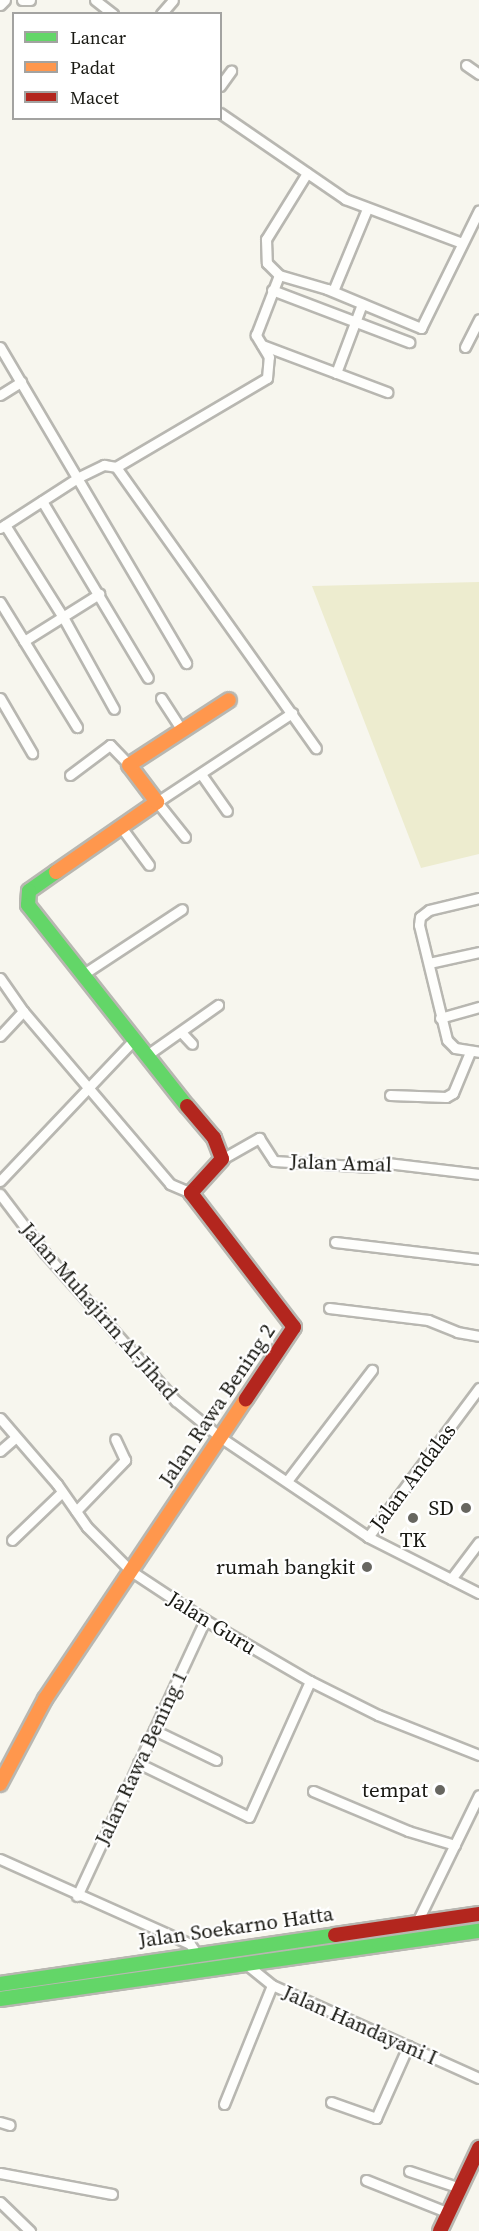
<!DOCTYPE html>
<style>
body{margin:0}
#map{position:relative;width:479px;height:2231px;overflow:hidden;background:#f7f6ee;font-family:"Source Serif 4",serif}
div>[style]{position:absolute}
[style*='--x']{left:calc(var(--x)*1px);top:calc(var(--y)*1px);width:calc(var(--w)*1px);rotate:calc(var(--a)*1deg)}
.green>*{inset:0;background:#edeccf}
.roads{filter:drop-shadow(2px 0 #b8b7b1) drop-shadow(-2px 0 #b8b7b1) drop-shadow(0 2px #b8b7b1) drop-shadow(0 -2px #b8b7b1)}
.street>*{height:9px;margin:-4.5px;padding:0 4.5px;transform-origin:4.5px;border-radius:4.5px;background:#fefefc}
.fast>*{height:14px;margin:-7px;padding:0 7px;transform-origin:7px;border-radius:7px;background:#63d668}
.slow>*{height:14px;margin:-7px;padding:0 7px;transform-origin:7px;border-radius:7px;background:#ff974d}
.jam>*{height:14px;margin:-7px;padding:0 7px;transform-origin:7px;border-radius:7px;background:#b3261e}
.dots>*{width:16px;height:16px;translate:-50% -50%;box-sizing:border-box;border:3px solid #fff;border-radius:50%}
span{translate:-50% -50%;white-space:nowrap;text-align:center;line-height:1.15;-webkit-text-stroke:4.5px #fff;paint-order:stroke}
.street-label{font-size:21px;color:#191913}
.poi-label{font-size:21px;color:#191913}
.right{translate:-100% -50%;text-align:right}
.legend{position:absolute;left:12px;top:12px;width:210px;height:108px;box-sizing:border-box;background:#fff;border:2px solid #a3a3a1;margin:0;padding:8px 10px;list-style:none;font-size:18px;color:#191913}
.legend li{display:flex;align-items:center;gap:12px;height:30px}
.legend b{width:30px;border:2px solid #a3a3a1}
</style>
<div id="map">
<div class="green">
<div style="clip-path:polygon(479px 582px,479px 854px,421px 868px,312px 586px)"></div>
</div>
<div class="roads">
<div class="street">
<div style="--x:22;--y:0;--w:8;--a:0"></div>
<div style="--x:95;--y:0;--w:23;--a:38"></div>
<div style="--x:0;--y:5;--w:7;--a:-45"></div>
<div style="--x:161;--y:14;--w:18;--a:-49"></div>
<div style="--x:466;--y:65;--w:16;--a:35"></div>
<div style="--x:220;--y:86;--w:19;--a:-54"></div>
<div style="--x:220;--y:113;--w:152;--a:34.5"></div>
<div style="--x:345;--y:199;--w:125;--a:20.6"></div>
<div style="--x:307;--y:173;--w:78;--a:121.8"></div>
<div style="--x:266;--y:239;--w:24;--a:88"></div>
<div style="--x:267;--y:263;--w:17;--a:45"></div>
<div style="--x:279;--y:275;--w:50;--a:16.3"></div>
<div style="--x:327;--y:289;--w:102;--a:22.5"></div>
<div style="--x:421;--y:328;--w:131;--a:-63.8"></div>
<div style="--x:272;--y:290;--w:147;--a:20.8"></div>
<div style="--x:333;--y:291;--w:89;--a:-67.5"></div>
<div style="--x:262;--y:345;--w:134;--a:20.6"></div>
<div style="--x:0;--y:347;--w:367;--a:59.5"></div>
<div style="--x:465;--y:347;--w:31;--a:-63"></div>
<div style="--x:336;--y:373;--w:74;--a:-69.4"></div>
<div style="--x:0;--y:395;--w:25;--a:-32"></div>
<div style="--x:116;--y:467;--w:175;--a:-30.5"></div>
<div style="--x:267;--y:378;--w:21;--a:-85"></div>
<div style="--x:269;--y:357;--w:26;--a:-121"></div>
<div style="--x:256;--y:335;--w:64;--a:-69"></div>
<div style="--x:42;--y:501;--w:206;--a:59.1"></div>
<div style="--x:5;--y:525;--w:109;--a:57.8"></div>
<div style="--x:63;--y:617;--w:105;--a:61"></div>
<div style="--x:0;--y:528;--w:94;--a:-32.8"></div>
<div style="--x:79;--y:477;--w:28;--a:-26"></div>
<div style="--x:104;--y:465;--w:12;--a:9"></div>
<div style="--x:116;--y:467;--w:345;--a:54.6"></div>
<div style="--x:0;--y:602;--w:147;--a:58.4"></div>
<div style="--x:24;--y:641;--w:89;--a:-32.1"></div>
<div style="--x:0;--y:698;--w:64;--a:59.8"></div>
<div style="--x:161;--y:698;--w:38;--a:57"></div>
<div style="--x:201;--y:774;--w:45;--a:54.9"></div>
<div style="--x:70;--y:775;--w:50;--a:-36.9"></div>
<div style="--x:110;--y:745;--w:28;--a:46"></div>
<div style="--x:121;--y:827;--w:47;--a:53.6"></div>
<div style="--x:185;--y:837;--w:45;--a:-128.7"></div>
<div style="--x:157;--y:802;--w:162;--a:-33.4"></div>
<div style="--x:479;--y:898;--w:51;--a:166.5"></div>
<div style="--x:429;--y:910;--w:11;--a:142"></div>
<div style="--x:420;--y:917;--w:8;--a:97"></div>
<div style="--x:419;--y:925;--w:118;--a:76.3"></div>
<div style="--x:447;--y:1040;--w:11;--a:45"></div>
<div style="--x:455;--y:1048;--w:24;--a:9"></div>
<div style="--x:429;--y:963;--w:51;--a:-12.4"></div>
<div style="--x:85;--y:973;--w:116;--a:-33.4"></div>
<div style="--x:0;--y:978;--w:40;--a:55.1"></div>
<div style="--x:440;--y:1018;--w:41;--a:-15.8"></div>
<div style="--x:181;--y:1032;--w:16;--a:47"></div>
<div style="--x:0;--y:1036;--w:34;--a:-47"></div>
<div style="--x:23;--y:1011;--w:227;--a:49.6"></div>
<div style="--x:170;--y:1184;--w:23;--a:23"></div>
<div style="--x:147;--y:1055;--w:87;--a:-35.2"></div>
<div style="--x:390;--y:1095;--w:56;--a:2"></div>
<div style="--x:446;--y:1097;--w:8;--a:-30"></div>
<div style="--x:453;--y:1093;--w:44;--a:-67.5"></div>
<div style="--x:222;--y:1159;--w:43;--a:-29.6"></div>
<div style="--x:259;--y:1138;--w:27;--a:57"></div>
<div style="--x:274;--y:1161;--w:97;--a:3.5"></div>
<div style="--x:371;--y:1167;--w:16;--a:-14"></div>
<div style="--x:387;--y:1163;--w:93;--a:6.8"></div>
<div style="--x:0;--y:1181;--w:193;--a:-46.5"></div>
<div style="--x:0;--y:1194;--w:73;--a:52.8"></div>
<div style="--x:44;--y:1252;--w:199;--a:48.5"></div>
<div style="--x:176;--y:1401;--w:57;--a:39.3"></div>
<div style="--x:220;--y:1437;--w:179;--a:34"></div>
<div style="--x:368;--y:1537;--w:124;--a:26.8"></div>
<div style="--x:335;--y:1242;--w:145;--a:6.7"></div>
<div style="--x:329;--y:1308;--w:100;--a:6.9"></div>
<div style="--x:428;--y:1320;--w:31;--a:22"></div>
<div style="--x:457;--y:1332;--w:22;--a:10"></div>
<div style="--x:0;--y:1418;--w:87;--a:49.2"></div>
<div style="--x:57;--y:1484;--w:52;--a:55.1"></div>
<div style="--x:87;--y:1527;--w:62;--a:45"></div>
<div style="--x:131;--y:1571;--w:89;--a:33.5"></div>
<div style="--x:205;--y:1620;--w:121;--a:30.2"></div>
<div style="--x:310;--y:1681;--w:76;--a:26.6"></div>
<div style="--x:378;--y:1715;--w:109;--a:21.6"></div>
<div style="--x:0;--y:1451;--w:20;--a:-41"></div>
<div style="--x:287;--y:1481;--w:140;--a:-52.6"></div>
<div style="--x:76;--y:1511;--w:71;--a:-46.1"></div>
<div style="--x:125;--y:1460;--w:23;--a:-115"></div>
<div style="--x:368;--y:1537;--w:186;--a:-53.3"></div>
<div style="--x:12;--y:1540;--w:69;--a:-43.8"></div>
<div style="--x:451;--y:1579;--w:46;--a:-52.9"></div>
<div style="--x:154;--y:1730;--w:69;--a:25.8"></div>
<div style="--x:138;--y:1763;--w:123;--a:25.9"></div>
<div style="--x:249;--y:1817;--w:149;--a:-65.8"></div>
<div style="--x:313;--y:1791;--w:103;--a:22.8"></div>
<div style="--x:408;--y:1831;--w:49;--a:16.6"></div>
<div style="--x:0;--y:1859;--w:208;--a:24.1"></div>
<div style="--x:190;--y:1944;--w:11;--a:56"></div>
<div style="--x:77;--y:1896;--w:304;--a:-65.1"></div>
<div style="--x:417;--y:1922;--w:141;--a:-64"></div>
<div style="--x:246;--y:1964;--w:33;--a:39"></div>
<div style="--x:272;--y:1985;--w:227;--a:24.2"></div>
<div style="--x:331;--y:2102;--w:48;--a:19.6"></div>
<div style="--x:376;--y:2118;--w:79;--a:-66"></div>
<div style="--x:224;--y:2104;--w:128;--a:-68"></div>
<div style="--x:0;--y:2122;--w:10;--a:17"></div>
<div style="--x:409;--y:2171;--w:54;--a:18.4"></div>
<div style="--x:0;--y:2173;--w:114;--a:10.6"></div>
<div style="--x:366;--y:2180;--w:89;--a:21.7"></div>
<div style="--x:0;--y:2202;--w:42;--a:44"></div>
</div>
<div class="fast">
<div style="--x:56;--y:872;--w:33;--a:145"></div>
<div style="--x:29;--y:891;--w:14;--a:94"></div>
<div style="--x:28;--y:905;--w:256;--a:51.7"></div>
<div style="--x:0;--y:1984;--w:339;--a:-8.3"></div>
<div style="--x:0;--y:1999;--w:484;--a:-8.1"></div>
</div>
<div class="slow">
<div style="--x:56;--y:872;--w:123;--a:-34.7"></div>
<div style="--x:157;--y:802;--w:46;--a:-127.1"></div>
<div style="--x:129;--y:765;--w:119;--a:-33"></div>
<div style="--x:0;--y:1784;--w:96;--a:-62.1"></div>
<div style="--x:45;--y:1699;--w:361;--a:-56.2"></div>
</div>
<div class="jam">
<div style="--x:187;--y:1106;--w:42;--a:49.8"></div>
<div style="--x:214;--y:1138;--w:22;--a:69"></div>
<div style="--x:222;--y:1159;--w:46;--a:132.4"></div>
<div style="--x:191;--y:1193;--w:169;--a:52.5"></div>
<div style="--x:294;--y:1327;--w:87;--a:123.7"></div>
<div style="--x:335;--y:1935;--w:146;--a:-8.3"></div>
<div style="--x:440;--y:2231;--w:92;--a:-64.8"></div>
</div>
</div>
<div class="dots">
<div style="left:466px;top:1508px;background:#676660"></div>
<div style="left:413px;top:1518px;background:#676660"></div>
<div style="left:367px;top:1567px;background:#676660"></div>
<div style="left:440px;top:1790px;background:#676660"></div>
</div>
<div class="street-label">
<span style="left:341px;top:1163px;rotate:2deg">Jalan Amal</span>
<span style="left:99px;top:1311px;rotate:49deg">Jalan Muhajirin Al-Jihad</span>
<span style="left:217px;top:1405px;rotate:-56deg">Jalan Rawa Bening 2</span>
<span style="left:413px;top:1477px;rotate:-53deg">Jalan Andalas</span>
<span style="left:212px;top:1623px;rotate:32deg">Jalan Guru</span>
<span style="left:141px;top:1758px;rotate:-65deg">Jalan Rawa Bening 1</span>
<span style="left:236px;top:1927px;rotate:-8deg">Jalan Soekarno Hatta</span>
<span style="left:360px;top:2025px;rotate:24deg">Jalan Handayani I</span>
</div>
<div class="poi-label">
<span class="right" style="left:454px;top:1508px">SD</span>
<span style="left:413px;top:1540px">TK</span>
<span class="right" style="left:355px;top:1567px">rumah bangkit</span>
<span class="right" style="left:428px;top:1790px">tempat</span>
</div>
<ul class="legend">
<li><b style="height:8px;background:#63d668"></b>Lancar</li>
<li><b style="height:8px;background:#ff974d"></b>Padat</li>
<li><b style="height:8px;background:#b3261e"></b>Macet</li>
</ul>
</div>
